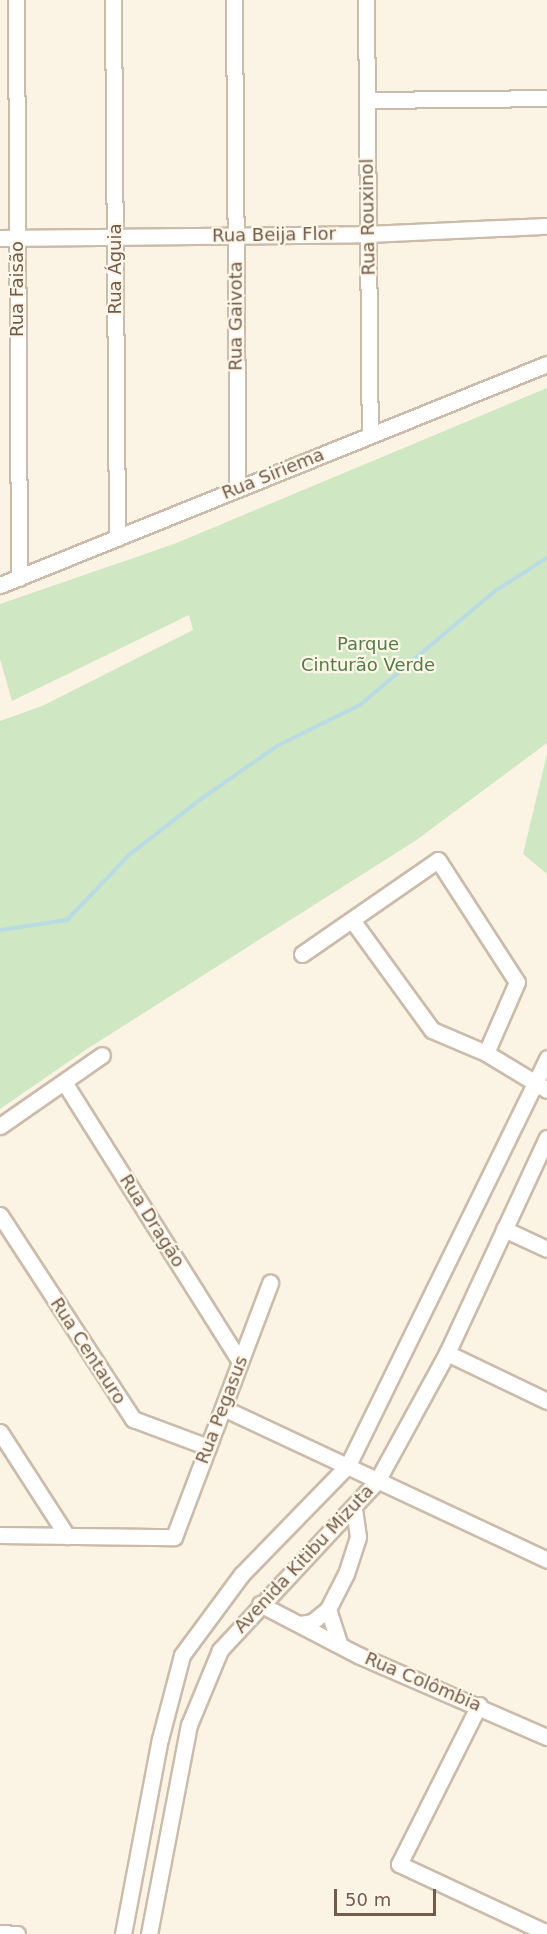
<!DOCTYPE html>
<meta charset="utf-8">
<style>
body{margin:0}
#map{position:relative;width:547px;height:1934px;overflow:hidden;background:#fbf3e3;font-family:"DejaVu Sans",sans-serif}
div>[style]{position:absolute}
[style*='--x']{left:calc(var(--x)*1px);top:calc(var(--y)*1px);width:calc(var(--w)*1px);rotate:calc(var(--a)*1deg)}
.green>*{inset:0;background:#d0e7c3}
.stream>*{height:4px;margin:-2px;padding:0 2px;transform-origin:2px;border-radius:2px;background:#b9dbe3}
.roads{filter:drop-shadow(2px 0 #cbbbaa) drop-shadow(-2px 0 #cbbbaa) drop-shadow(0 2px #cbbbaa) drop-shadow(0 -2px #cbbbaa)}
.minor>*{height:15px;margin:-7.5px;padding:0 7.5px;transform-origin:7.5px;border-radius:7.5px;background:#fff}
span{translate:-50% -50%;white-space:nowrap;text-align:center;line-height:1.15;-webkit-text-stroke:4.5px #fef7e9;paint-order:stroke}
.street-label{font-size:18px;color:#715b4b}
.park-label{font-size:18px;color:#547c46}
.scale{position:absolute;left:334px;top:1889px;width:102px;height:27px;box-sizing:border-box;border:3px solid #715b4b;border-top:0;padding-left:8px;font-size:18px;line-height:21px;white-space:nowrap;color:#715b4b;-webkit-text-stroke:4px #fef7e9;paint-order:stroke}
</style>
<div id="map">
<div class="green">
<div style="clip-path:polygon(547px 388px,547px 743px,415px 841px,87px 1049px,0 1109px,0 721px,42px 706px,193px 630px,189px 615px,12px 701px,0 659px,0 604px,174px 544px)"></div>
<div style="clip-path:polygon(547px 754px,547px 874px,523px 854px)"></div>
</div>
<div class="stream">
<div style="--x:0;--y:930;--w:68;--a:-8.5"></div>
<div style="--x:67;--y:920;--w:90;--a:-46.4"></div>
<div style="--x:129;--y:855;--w:91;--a:-37.9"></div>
<div style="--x:201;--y:799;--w:93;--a:-34.9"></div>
<div style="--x:277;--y:746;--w:93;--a:-26.3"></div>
<div style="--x:360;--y:705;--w:177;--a:-40.2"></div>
<div style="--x:495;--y:591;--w:62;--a:-32.4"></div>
</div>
<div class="roads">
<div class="minor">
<div style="--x:16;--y:0;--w:578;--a:89.7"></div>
<div style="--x:113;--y:0;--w:538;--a:89.57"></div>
<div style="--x:234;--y:0;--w:489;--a:89.6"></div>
<div style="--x:366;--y:0;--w:434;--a:89.5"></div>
<div style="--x:367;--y:100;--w:180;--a:-0.6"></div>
<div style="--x:0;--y:238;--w:368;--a:-0.6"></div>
<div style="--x:368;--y:234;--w:179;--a:-2.6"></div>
<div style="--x:0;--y:585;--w:590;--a:-22"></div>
<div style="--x:352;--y:920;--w:136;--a:54"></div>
<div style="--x:432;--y:1030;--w:59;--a:23.1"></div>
<div style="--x:486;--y:1053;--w:71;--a:31.2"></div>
<div style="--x:302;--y:954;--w:165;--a:-34.7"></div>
<div style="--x:438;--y:860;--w:145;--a:57.1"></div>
<div style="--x:517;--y:982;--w:77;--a:113.6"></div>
<div style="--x:64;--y:1082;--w:330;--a:57.8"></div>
<div style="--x:0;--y:1126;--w:124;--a:-34.8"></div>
<div style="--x:0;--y:1215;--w:244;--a:56.9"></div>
<div style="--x:133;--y:1419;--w:80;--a:20.5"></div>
<div style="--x:504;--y:1229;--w:47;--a:24.9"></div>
<div style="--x:447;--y:1353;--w:111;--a:25.6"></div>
<div style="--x:223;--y:1408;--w:358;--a:25.1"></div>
<div style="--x:0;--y:1432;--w:124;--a:57.2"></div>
<div style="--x:0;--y:1535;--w:174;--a:0.7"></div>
<div style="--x:174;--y:1537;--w:272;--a:-69.3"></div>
<div style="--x:260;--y:1604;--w:110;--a:27.5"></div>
<div style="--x:358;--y:1655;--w:206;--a:23.5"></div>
<div style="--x:328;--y:1609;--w:38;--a:72"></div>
<div style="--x:300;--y:1624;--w:12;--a:-9"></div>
<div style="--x:312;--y:1622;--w:21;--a:-39"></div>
<div style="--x:328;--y:1609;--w:39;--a:-63"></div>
<div style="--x:346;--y:1574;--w:39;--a:-72"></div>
<div style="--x:358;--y:1537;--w:28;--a:-98"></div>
<div style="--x:479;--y:1705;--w:178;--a:116.7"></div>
<div style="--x:399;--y:1864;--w:163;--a:25"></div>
<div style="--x:0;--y:1933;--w:17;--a:3"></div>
<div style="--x:123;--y:1934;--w:198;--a:-79.3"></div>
<div style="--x:160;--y:1739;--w:87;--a:-75.3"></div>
<div style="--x:182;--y:1655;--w:101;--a:-53.5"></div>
<div style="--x:242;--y:1574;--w:152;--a:-45.8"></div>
<div style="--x:348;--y:1465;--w:453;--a:-63.9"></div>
<div style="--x:149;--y:1934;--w:213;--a:-79.2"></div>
<div style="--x:189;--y:1725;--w:81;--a:-67.5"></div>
<div style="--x:220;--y:1650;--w:231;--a:-47.1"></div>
<div style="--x:377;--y:1481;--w:146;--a:-61.3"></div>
<div style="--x:447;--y:1353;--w:237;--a:-65.1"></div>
</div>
</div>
<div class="street-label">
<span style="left:368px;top:217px;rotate:-91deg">Rua Rouxinol</span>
<span style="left:274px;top:235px;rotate:-1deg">Rua Beija Flor</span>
<span style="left:115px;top:269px;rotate:-90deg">Rua Águia</span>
<span style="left:17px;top:289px;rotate:-90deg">Rua Faisão</span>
<span style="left:236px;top:316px;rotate:-90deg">Rua Gaivota</span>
<span style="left:273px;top:474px;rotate:-22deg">Rua Siriema</span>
<span style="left:152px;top:1221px;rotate:58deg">Rua Dragão</span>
<span style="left:88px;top:1351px;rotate:57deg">Rua Centauro</span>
<span style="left:222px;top:1410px;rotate:-69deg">Rua Pegasus</span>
<span style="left:304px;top:1559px;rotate:-47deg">Avenida Kitibu Mizuta</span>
<span style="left:423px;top:1682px;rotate:23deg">Rua Colômbia</span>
</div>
<div class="park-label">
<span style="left:368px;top:655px">Parque<br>Cinturão Verde</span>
</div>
<div class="scale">50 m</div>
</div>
